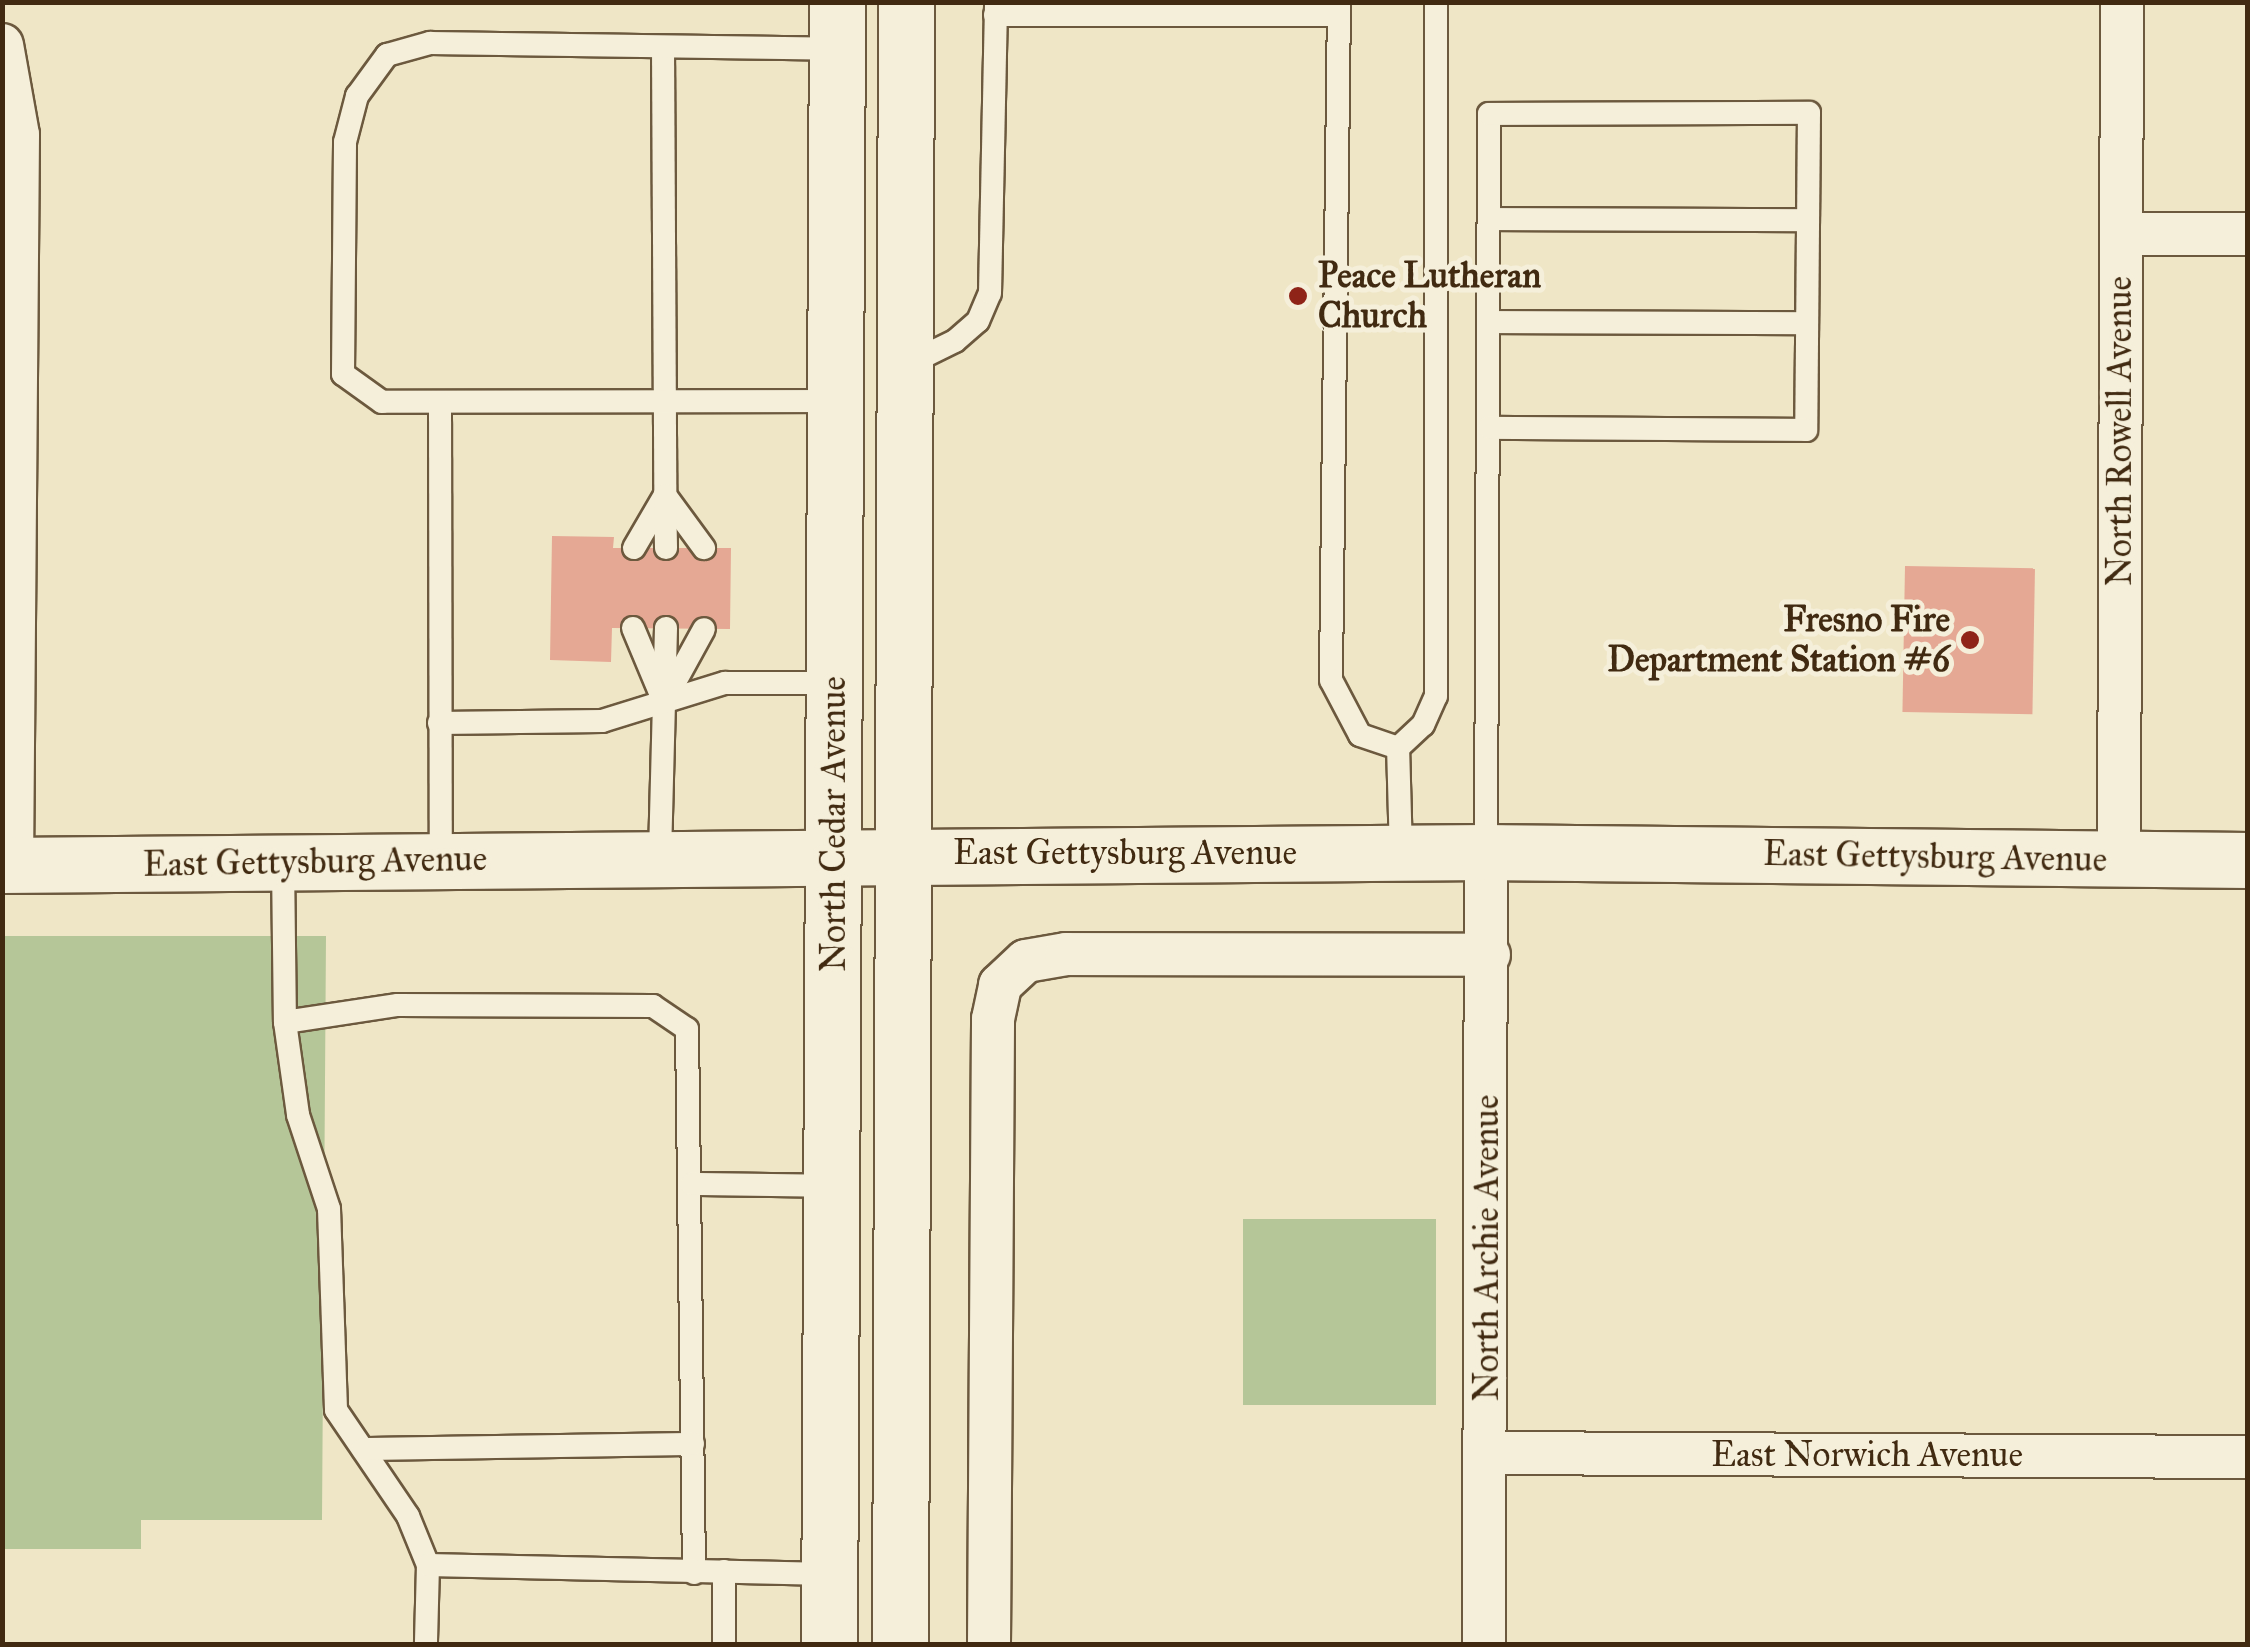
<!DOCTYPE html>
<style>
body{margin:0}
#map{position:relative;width:2250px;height:1647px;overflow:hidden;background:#efe6c6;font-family:"IM FELL Great Primer",serif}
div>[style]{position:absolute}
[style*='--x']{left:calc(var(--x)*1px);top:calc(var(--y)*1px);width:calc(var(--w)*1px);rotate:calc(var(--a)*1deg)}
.green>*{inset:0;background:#b5c698;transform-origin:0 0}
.building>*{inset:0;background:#e5a894;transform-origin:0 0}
.roads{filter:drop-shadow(2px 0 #6c593e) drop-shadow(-2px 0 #6c593e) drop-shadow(0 2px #6c593e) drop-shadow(0 -2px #6c593e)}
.lane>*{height:22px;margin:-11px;padding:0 11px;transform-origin:11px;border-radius:11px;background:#f5efda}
.street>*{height:42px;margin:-21px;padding:0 21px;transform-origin:21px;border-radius:21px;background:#f5efda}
.secondary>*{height:55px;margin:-27.5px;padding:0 27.5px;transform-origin:27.5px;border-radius:27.5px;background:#f5efda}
.dots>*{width:28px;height:28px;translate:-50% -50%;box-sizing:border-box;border:5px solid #f5efda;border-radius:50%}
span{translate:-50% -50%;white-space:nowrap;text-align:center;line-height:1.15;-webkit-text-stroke:10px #f5efda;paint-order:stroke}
.poi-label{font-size:35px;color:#412a11;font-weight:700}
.left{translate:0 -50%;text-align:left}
.right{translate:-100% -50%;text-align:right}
.street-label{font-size:35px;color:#412a11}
.frame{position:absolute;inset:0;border:5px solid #412a11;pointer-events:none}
</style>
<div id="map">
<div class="green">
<div style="clip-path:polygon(2px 936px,326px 936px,322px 1520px,141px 1520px,141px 1549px,3px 1549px)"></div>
<div style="left:1243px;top:1219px;width:193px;height:186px"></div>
</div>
<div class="building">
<div style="clip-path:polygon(552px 536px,614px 537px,613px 548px,731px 548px,730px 629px,612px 628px,611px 662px,550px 660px)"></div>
<div style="left:1905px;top:566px;width:130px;height:146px;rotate:1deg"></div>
</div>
<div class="roads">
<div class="lane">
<div style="--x:1339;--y:2;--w:678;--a:90.68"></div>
<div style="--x:1331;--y:680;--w:62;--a:62.2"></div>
<div style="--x:1360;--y:735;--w:40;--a:18.9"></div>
<div style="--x:995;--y:15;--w:343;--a:0"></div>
<div style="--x:663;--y:47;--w:448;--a:89.7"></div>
<div style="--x:665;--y:495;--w:66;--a:53.7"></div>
<div style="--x:1489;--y:219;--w:319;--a:0.2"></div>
<div style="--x:1490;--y:322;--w:316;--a:0.2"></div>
<div style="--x:908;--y:364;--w:52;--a:-26.1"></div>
<div style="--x:955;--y:341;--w:30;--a:-41"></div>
<div style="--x:978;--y:321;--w:30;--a:-67"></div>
<div style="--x:990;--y:293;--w:291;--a:-88.8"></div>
<div style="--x:834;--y:401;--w:452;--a:179.9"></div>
<div style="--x:382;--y:402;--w:48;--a:-144.3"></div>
<div style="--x:343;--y:374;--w:232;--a:-89.5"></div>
<div style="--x:345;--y:142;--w:48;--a:-75.4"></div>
<div style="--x:357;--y:96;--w:51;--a:-53.8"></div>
<div style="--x:387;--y:55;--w:45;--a:-15.6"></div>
<div style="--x:430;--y:43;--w:406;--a:0.8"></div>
<div style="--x:440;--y:403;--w:458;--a:89.9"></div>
<div style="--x:634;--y:548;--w:61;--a:-59.7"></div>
<div style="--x:665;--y:495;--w:53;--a:88.9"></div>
<div style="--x:633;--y:628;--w:80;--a:67.3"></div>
<div style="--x:664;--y:702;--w:155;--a:91.5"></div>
<div style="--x:666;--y:628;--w:74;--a:91.5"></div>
<div style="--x:664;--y:702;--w:83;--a:-61.3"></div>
<div style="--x:439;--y:723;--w:163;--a:-0.7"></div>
<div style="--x:602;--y:721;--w:129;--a:-17.2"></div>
<div style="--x:725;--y:683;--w:109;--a:0"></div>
<div style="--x:1486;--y:852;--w:738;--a:-89.77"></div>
<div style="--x:1489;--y:114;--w:320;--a:-0.2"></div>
<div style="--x:1809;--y:113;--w:317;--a:90.5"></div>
<div style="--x:1806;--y:430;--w:317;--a:-179.6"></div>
<div style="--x:1401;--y:853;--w:105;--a:-91.6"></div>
<div style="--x:1398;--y:748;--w:34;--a:-43"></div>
<div style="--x:1423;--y:725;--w:32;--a:-66"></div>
<div style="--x:1436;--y:696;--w:694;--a:-90"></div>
<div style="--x:283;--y:863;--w:159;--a:89.3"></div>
<div style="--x:285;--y:1022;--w:94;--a:82"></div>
<div style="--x:298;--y:1115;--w:99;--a:71.7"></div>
<div style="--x:329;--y:1209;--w:201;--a:88"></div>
<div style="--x:336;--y:1410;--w:128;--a:55.8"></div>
<div style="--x:408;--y:1516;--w:53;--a:67.8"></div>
<div style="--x:428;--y:1565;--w:79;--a:91.5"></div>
<div style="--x:285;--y:1022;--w:114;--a:-8.6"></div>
<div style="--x:398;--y:1005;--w:255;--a:0.2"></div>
<div style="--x:653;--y:1006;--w:41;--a:34.1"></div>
<div style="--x:687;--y:1029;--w:544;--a:89.26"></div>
<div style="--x:692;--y:1184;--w:140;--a:0.8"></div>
<div style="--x:363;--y:1449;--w:330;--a:-0.9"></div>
<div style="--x:428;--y:1565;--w:401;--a:1.3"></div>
<div style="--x:724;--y:1571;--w:73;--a:90"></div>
</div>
<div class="street">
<div style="--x:2;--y:45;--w:91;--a:79.9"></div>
<div style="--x:18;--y:135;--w:730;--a:90.47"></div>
<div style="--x:2121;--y:234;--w:127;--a:0"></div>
<div style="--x:2119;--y:860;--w:858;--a:-89.8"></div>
<div style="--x:1486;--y:1453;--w:762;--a:0.3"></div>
<div style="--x:989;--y:1644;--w:625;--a:-89.63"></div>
<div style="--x:993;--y:1019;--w:35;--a:-78"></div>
<div style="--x:1000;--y:985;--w:35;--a:-43"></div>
<div style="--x:1026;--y:961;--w:41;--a:-9.9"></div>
<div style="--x:1066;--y:954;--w:423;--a:0.1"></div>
<div style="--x:1484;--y:1644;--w:792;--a:-89.86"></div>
</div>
<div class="secondary">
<div style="--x:2;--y:865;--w:1484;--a:-0.5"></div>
<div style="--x:1486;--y:852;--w:762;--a:0.6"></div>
<div style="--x:829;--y:1644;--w:1642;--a:-89.72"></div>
<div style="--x:900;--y:1644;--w:1642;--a:-89.79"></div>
</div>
</div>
<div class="dots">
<div style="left:1298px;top:296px;background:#8f2418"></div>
<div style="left:1970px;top:640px;background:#8f2418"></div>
</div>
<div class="poi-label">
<span class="left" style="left:1318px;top:296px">Peace Lutheran<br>Church</span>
<span class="right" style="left:1950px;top:640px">Fresno Fire<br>Department Station #6</span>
</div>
<div class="street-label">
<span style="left:2120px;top:431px;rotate:-90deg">North Rowell Avenue</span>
<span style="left:834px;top:824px;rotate:-90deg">North Cedar Avenue</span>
<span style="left:1125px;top:853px">East Gettysburg Avenue</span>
<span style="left:1935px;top:857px;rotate:1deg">East Gettysburg Avenue</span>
<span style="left:315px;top:862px;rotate:-1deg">East Gettysburg Avenue</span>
<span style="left:1487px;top:1248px;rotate:-90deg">North Archie Avenue</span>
<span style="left:1867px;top:1455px">East Norwich Avenue</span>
</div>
<div class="frame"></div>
</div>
